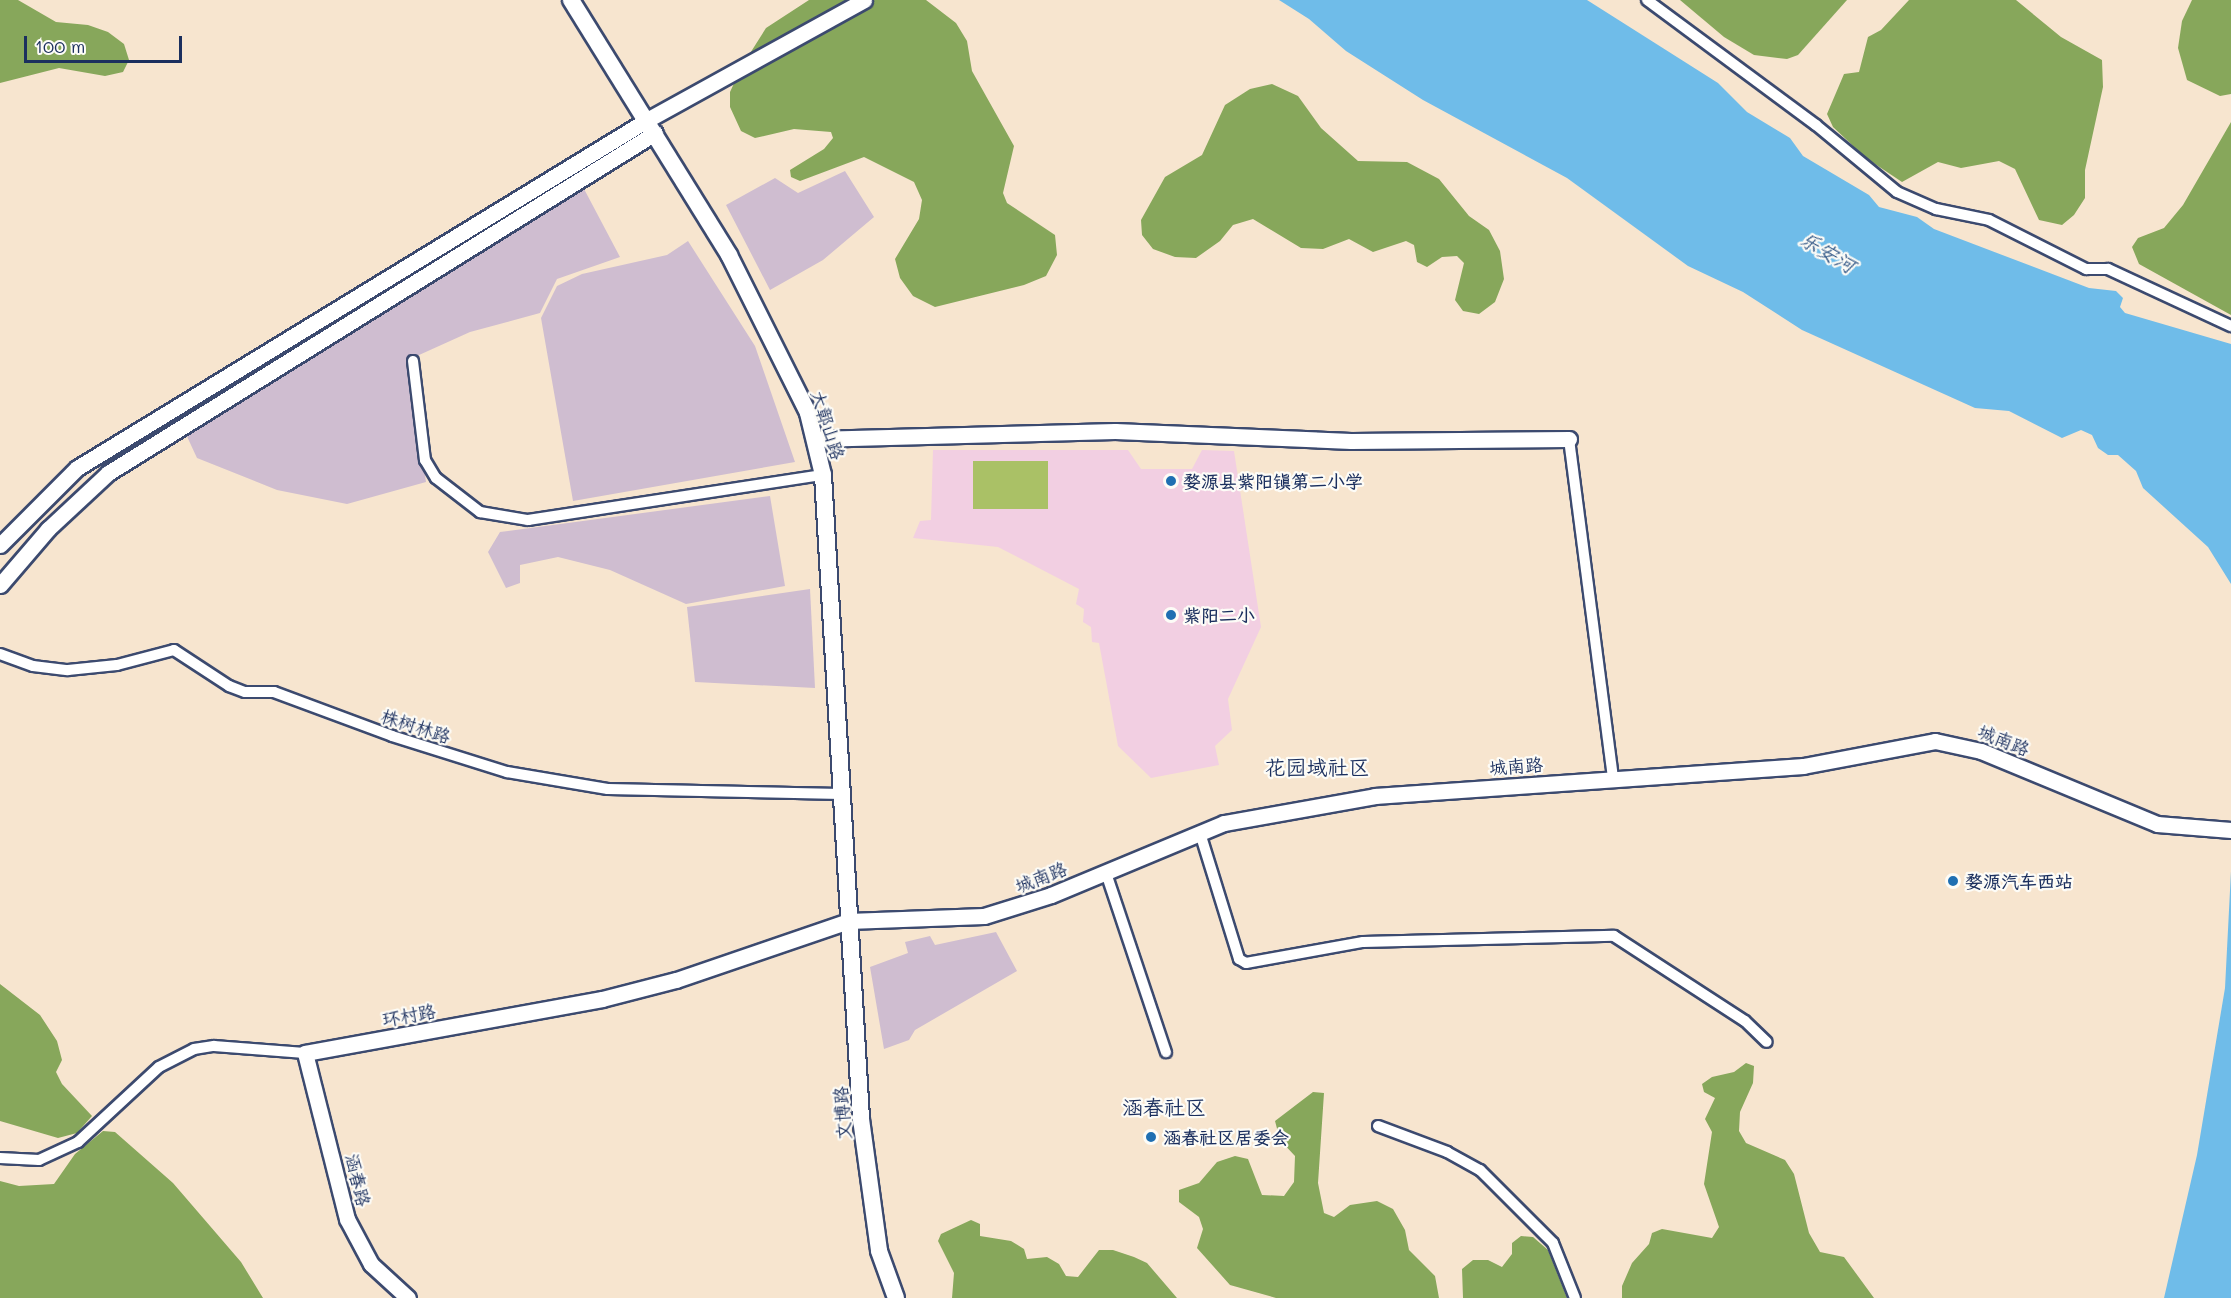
<!DOCTYPE html>
<meta charset="utf-8">
<style>
body{margin:0}
#map{position:relative;width:2231px;height:1298px;overflow:hidden;background:#f7e5cf;font-family:Mali,"LXGW WenKai TC",sans-serif}
div>[style]{position:absolute}
[style*='--x']{left:calc(var(--x)*1px);top:calc(var(--y)*1px);width:calc(var(--w)*1px);rotate:calc(var(--a)*1deg)}
.built>*{inset:0;background:#f2cfe2}
.industrial>*{inset:0;background:#cfbdd0}
.green>*{inset:0;background:#aac166;transform-origin:0 0}
.forest>*{inset:0;background:#87a75b}
.water>*{inset:0;background:#6fbce9}
.roads{filter:drop-shadow(2px 0 #3c4a6f) drop-shadow(-2px 0 #3c4a6f) drop-shadow(0 2px #3c4a6f) drop-shadow(0 -2px #3c4a6f)}
.street>*{height:10px;margin:-5px;padding:0 5px;transform-origin:5px;border-radius:5px;background:#fff}
.secondary>*{height:15px;margin:-7.5px;padding:0 7.5px;transform-origin:7.5px;border-radius:7.5px;background:#fff}
.primary>*{height:16px;margin:-8px;padding:0 8px;transform-origin:8px;border-radius:8px;background:#fff}
.dots>*{width:16px;height:16px;translate:-50% -50%;box-sizing:border-box;border:3px solid #fdfcf7;border-radius:50%}
span{translate:-50% -50%;white-space:nowrap;text-align:center;line-height:1.15;-webkit-text-stroke:4.5px #fdfcf7;paint-order:stroke}
.street-label{font-size:18px;color:#1b2f5e}
.poi-label{font-size:18px;color:#1b2f5e;font-weight:700}
.left{translate:0 -50%;text-align:left}
.water-label{font-size:20px;color:#345988;font-style:italic}
.quarter-label{font-size:21px;color:#1b2f5e}
.scale{position:absolute;left:24px;top:36px;width:158px;height:27px;box-sizing:border-box;border:3px solid #1b2f5e;border-top:0;padding-left:8px;font-size:18px;line-height:21px;white-space:nowrap;color:#1b2f5e;-webkit-text-stroke:4px #fdfcf7;paint-order:stroke}
</style>
<div id="map">
<div class="built">
<div style="clip-path:polygon(933px 450px,1128px 450px,1141px 469px,1192px 469px,1202px 450px,1234px 451px,1261px 627px,1228px 699px,1232px 730px,1215px 746px,1219px 765px,1151px 778px,1118px 746px,1099px 643px,1092px 642px,1091px 627px,1083px 622px,1084px 609px,1076px 604px,1079px 589px,998px 547px,913px 538px,920px 521px,931px 520px)"></div>
</div>
<div class="industrial">
<div style="clip-path:polygon(845px 171px,874px 217px,823px 260px,770px 290px,726px 205px,775px 178px,798px 193px)"></div>
<div style="clip-path:polygon(583px 187px,620px 257px,557px 279px,540px 313px,470px 332px,408px 360px,426px 482px,347px 504px,277px 490px,197px 458px,184px 430px)"></div>
<div style="clip-path:polygon(688px 241px,755px 346px,795px 462px,573px 501px,541px 318px,557px 286px,582px 274px,667px 255px)"></div>
<div style="clip-path:polygon(770px 496px,785px 586px,686px 604px,610px 570px,558px 557px,520px 565px,520px 583px,506px 588px,488px 552px,500px 532px)"></div>
<div style="clip-path:polygon(810px 589px,815px 688px,695px 682px,687px 607px)"></div>
<div style="clip-path:polygon(996px 932px,1017px 971px,915px 1030px,909px 1040px,884px 1049px,870px 967px,908px 953px,905px 942px,930px 936px,935px 945px)"></div>
</div>
<div class="green">
<div style="left:973px;top:461px;width:75px;height:48px"></div>
</div>
<div class="forest">
<div style="clip-path:polygon(0 0,18px 0,56px 22px,88px 25px,108px 32px,124px 44px,129px 60px,123px 72px,105px 76px,59px 68px,0 83px)"></div>
<div style="clip-path:polygon(809px 0,926px 0,956px 23px,967px 41px,972px 71px,1014px 146px,1003px 193px,1007px 203px,1055px 235px,1057px 255px,1046px 276px,1024px 285px,935px 307px,913px 296px,900px 278px,895px 259px,919px 219px,922px 200px,914px 182px,864px 157px,800px 181px,791px 177px,790px 170px,824px 149px,833px 138px,831px 132px,794px 129px,755px 138px,741px 131px,730px 107px,730px 92px,742px 66px,766px 28px)"></div>
<div style="clip-path:polygon(1680px 0,1847px 0,1798px 55px,1787px 59px,1754px 55px,1724px 37px)"></div>
<div style="clip-path:polygon(1909px 0,2016px 0,2061px 37px,2102px 60px,2103px 87px,2085px 170px,2085px 198px,2074px 215px,2062px 225px,2039px 220px,2015px 169px,1999px 161px,1961px 168px,1938px 162px,1902px 182px,1866px 158px,1833px 127px,1827px 114px,1844px 74px,1859px 72px,1868px 37px,1881px 30px)"></div>
<div style="clip-path:polygon(2192px 0,2231px 0,2231px 94px,2220px 96px,2187px 80px,2178px 48px,2182px 21px)"></div>
<div style="clip-path:polygon(1272px 84px,1298px 96px,1321px 128px,1358px 161px,1407px 162px,1439px 179px,1469px 216px,1489px 230px,1500px 251px,1504px 279px,1495px 302px,1479px 314px,1463px 311px,1455px 300px,1464px 263px,1457px 256px,1442px 257px,1427px 267px,1417px 262px,1414px 245px,1406px 241px,1373px 252px,1349px 239px,1323px 249px,1301px 248px,1253px 219px,1233px 225px,1220px 241px,1196px 258px,1175px 257px,1153px 249px,1142px 235px,1141px 220px,1165px 177px,1202px 155px,1225px 105px,1250px 89px)"></div>
<div style="clip-path:polygon(2231px 122px,2231px 315px,2139px 264px,2132px 247px,2138px 238px,2164px 228px,2183px 205px)"></div>
<div style="clip-path:polygon(0 984px,40px 1015px,57px 1041px,62px 1060px,56px 1072px,62px 1084px,92px 1116px,77px 1133px,58px 1138px,0 1121px)"></div>
<div style="clip-path:polygon(1746px 1063px,1754px 1066px,1753px 1083px,1740px 1112px,1739px 1131px,1746px 1143px,1785px 1160px,1794px 1174px,1809px 1233px,1820px 1252px,1844px 1257px,1874px 1298px,1622px 1298px,1622px 1286px,1632px 1263px,1649px 1244px,1652px 1233px,1662px 1229px,1712px 1238px,1719px 1227px,1704px 1184px,1712px 1132px,1705px 1119px,1715px 1098px,1704px 1092px,1702px 1084px,1712px 1077px,1734px 1072px)"></div>
<div style="clip-path:polygon(1313px 1092px,1324px 1093px,1318px 1183px,1324px 1213px,1334px 1217px,1350px 1205px,1377px 1201px,1393px 1209px,1405px 1230px,1409px 1250px,1435px 1276px,1439px 1298px,1276px 1298px,1230px 1285px,1197px 1248px,1203px 1229px,1199px 1217px,1179px 1202px,1179px 1190px,1199px 1183px,1217px 1162px,1235px 1156px,1248px 1159px,1262px 1195px,1284px 1196px,1294px 1182px,1295px 1156px,1280px 1140px,1275px 1121px)"></div>
<div style="clip-path:polygon(103px 1131px,115px 1132px,173px 1183px,241px 1262px,263px 1298px,0 1298px,0 1181px,19px 1186px,54px 1184px,75px 1154px)"></div>
<div style="clip-path:polygon(971px 1220px,980px 1224px,980px 1236px,1011px 1241px,1024px 1249px,1027px 1259px,1047px 1257px,1059px 1264px,1066px 1276px,1078px 1277px,1099px 1250px,1113px 1250px,1134px 1257px,1147px 1263px,1177px 1298px,952px 1298px,954px 1273px,938px 1241px,941px 1234px)"></div>
<div style="clip-path:polygon(1521px 1236px,1533px 1237px,1548px 1250px,1567px 1298px,1463px 1298px,1462px 1269px,1473px 1260px,1488px 1260px,1502px 1267px,1512px 1254px,1512px 1243px)"></div>
</div>
<div class="water">
<div style="clip-path:polygon(1279px 0,1587px 0,1718px 83px,1747px 112px,1790px 138px,1803px 156px,1869px 195px,1879px 207px,1917px 217px,1934px 229px,2089px 288px,2116px 291px,2123px 298px,2120px 307px,2125px 313px,2231px 344px,2231px 584px,2208px 547px,2143px 488px,2136px 471px,2118px 455px,2108px 455px,2098px 448px,2092px 435px,2081px 430px,2062px 438px,2009px 411px,1975px 408px,1802px 330px,1743px 292px,1688px 266px,1567px 178px,1423px 100px,1346px 51px,1309px 19px)"></div>
<div style="clip-path:polygon(2231px 871px,2231px 1298px,2164px 1298px,2197px 1155px,2225px 988px)"></div>
</div>
<div class="roads">
<div class="street">
<div style="--x:1647;--y:0;--w:210;--a:36.5"></div>
<div style="--x:1816;--y:125;--w:105;--a:39.6"></div>
<div style="--x:1897;--y:192;--w:43;--a:23.6"></div>
<div style="--x:1936;--y:209;--w:54;--a:11.7"></div>
<div style="--x:1989;--y:220;--w:109;--a:26.8"></div>
<div style="--x:2086;--y:269;--w:22;--a:0"></div>
<div style="--x:2108;--y:269;--w:136;--a:24.9"></div>
<div style="--x:413;--y:361;--w:100;--a:83.1"></div>
<div style="--x:425;--y:460;--w:21;--a:59"></div>
<div style="--x:436;--y:478;--w:56;--a:37.7"></div>
<div style="--x:480;--y:512;--w:49;--a:9.5"></div>
<div style="--x:528;--y:520;--w:298;--a:-8.7"></div>
<div style="--x:1569;--y:439;--w:343;--a:82.6"></div>
<div style="--x:0;--y:654;--w:35;--a:20"></div>
<div style="--x:33;--y:666;--w:35;--a:7"></div>
<div style="--x:68;--y:670;--w:49;--a:-5.8"></div>
<div style="--x:117;--y:665;--w:59;--a:-14.7"></div>
<div style="--x:174;--y:650;--w:66;--a:33.2"></div>
<div style="--x:229;--y:686;--w:17;--a:21"></div>
<div style="--x:245;--y:692;--w:29;--a:0"></div>
<div style="--x:274;--y:692;--w:126;--a:20.4"></div>
<div style="--x:392;--y:736;--w:121;--a:17.4"></div>
<div style="--x:507;--y:772;--w:102;--a:9.6"></div>
<div style="--x:608;--y:789;--w:233;--a:1.2"></div>
<div style="--x:1200;--y:833;--w:132;--a:72.8"></div>
<div style="--x:1239;--y:959;--w:8;--a:30"></div>
<div style="--x:1246;--y:963;--w:119;--a:-10.2"></div>
<div style="--x:1363;--y:942;--w:251;--a:-1.4"></div>
<div style="--x:1614;--y:936;--w:156;--a:33"></div>
<div style="--x:1745;--y:1021;--w:30;--a:44"></div>
<div style="--x:1106;--y:873;--w:189;--a:71.5"></div>
<div style="--x:1378;--y:1126;--w:74;--a:20.6"></div>
<div style="--x:1447;--y:1152;--w:38;--a:29"></div>
<div style="--x:1480;--y:1170;--w:103;--a:45"></div>
<div style="--x:1553;--y:1243;--w:59;--a:68.2"></div>
<div style="--x:0;--y:1158;--w:39;--a:3"></div>
<div style="--x:39;--y:1160;--w:43;--a:-24.8"></div>
<div style="--x:78;--y:1142;--w:110;--a:-42.8"></div>
<div style="--x:159;--y:1067;--w:39;--a:-27"></div>
<div style="--x:194;--y:1049;--w:20;--a:-9"></div>
<div style="--x:214;--y:1046;--w:91;--a:4.4"></div>
</div>
<div class="secondary">
<div style="--x:814;--y:439;--w:301;--a:-1.5"></div>
<div style="--x:1115;--y:431;--w:236;--a:2.4"></div>
<div style="--x:1351;--y:441;--w:218;--a:-0.5"></div>
<div style="--x:0;--y:545;--w:109;--a:-45"></div>
<div style="--x:77;--y:468;--w:668;--a:-31.41"></div>
<div style="--x:647;--y:120;--w:248;--a:-28.9"></div>
<div style="--x:0;--y:585;--w:74;--a:-49.4"></div>
<div style="--x:48;--y:529;--w:82;--a:-43"></div>
<div style="--x:108;--y:473;--w:644;--a:-31.86"></div>
<div style="--x:408;--y:1298;--w:50;--a:-137.4"></div>
<div style="--x:371;--y:1264;--w:51;--a:-118.1"></div>
<div style="--x:347;--y:1219;--w:171;--a:-104.2"></div>
<div style="--x:305;--y:1053;--w:302;--a:-10.3"></div>
<div style="--x:602;--y:999;--w:76;--a:-14.4"></div>
<div style="--x:676;--y:980;--w:182;--a:-18.9"></div>
<div style="--x:848;--y:921;--w:136;--a:-2.1"></div>
<div style="--x:984;--y:916;--w:70;--a:-17.4"></div>
<div style="--x:1051;--y:895;--w:187;--a:-22.6"></div>
<div style="--x:1224;--y:823;--w:153;--a:-10.1"></div>
<div style="--x:1375;--y:796;--w:429;--a:-4"></div>
<div style="--x:1803;--y:766;--w:134;--a:-10.7"></div>
<div style="--x:1935;--y:741;--w:47;--a:12.3"></div>
<div style="--x:1981;--y:751;--w:191;--a:22.5"></div>
<div style="--x:2157;--y:824;--w:74;--a:4.6"></div>
</div>
<div class="primary">
<div style="--x:571;--y:0;--w:300;--a:58.2"></div>
<div style="--x:729;--y:255;--w:177;--a:63.4"></div>
<div style="--x:808;--y:413;--w:64;--a:76.4"></div>
<div style="--x:823;--y:475;--w:645;--a:86.62"></div>
<div style="--x:861;--y:1119;--w:133;--a:82.2"></div>
<div style="--x:879;--y:1251;--w:50;--a:70.1"></div>
</div>
</div>
<div class="dots">
<div style="left:1171px;top:481px;background:#1f6fb2"></div>
<div style="left:1171px;top:615px;background:#1f6fb2"></div>
<div style="left:1953px;top:881px;background:#1f6fb2"></div>
<div style="left:1151px;top:1137px;background:#1f6fb2"></div>
</div>
<div class="street-label">
<span style="left:828px;top:425px;rotate:72deg">大鄣山路</span>
<span style="left:416px;top:726px;rotate:18deg">株树林路</span>
<span style="left:2004px;top:740px;rotate:22deg">城南路</span>
<span style="left:1516px;top:766px;rotate:-4deg">城南路</span>
<span style="left:1041px;top:877px;rotate:-21deg">城南路</span>
<span style="left:409px;top:1015px;rotate:-10deg">环村路</span>
<span style="left:842px;top:1113px;rotate:-94deg">文博路</span>
<span style="left:358px;top:1180px;rotate:76deg">涵春路</span>
</div>
<div class="poi-label">
<span class="left" style="left:1183px;top:481px">婺源县紫阳镇第二小学</span>
<span class="left" style="left:1183px;top:615px">紫阳二小</span>
<span class="left" style="left:1965px;top:881px">婺源汽车西站</span>
<span class="left" style="left:1163px;top:1137px">涵春社区居委会</span>
</div>
<div class="water-label">
<span style="left:1828px;top:252px;rotate:31deg">乐安河</span>
</div>
<div class="quarter-label">
<span style="left:1317px;top:767px">花园域社区</span>
<span style="left:1164px;top:1107px">涵春社区</span>
</div>
<div class="scale">100 m</div>
</div>
